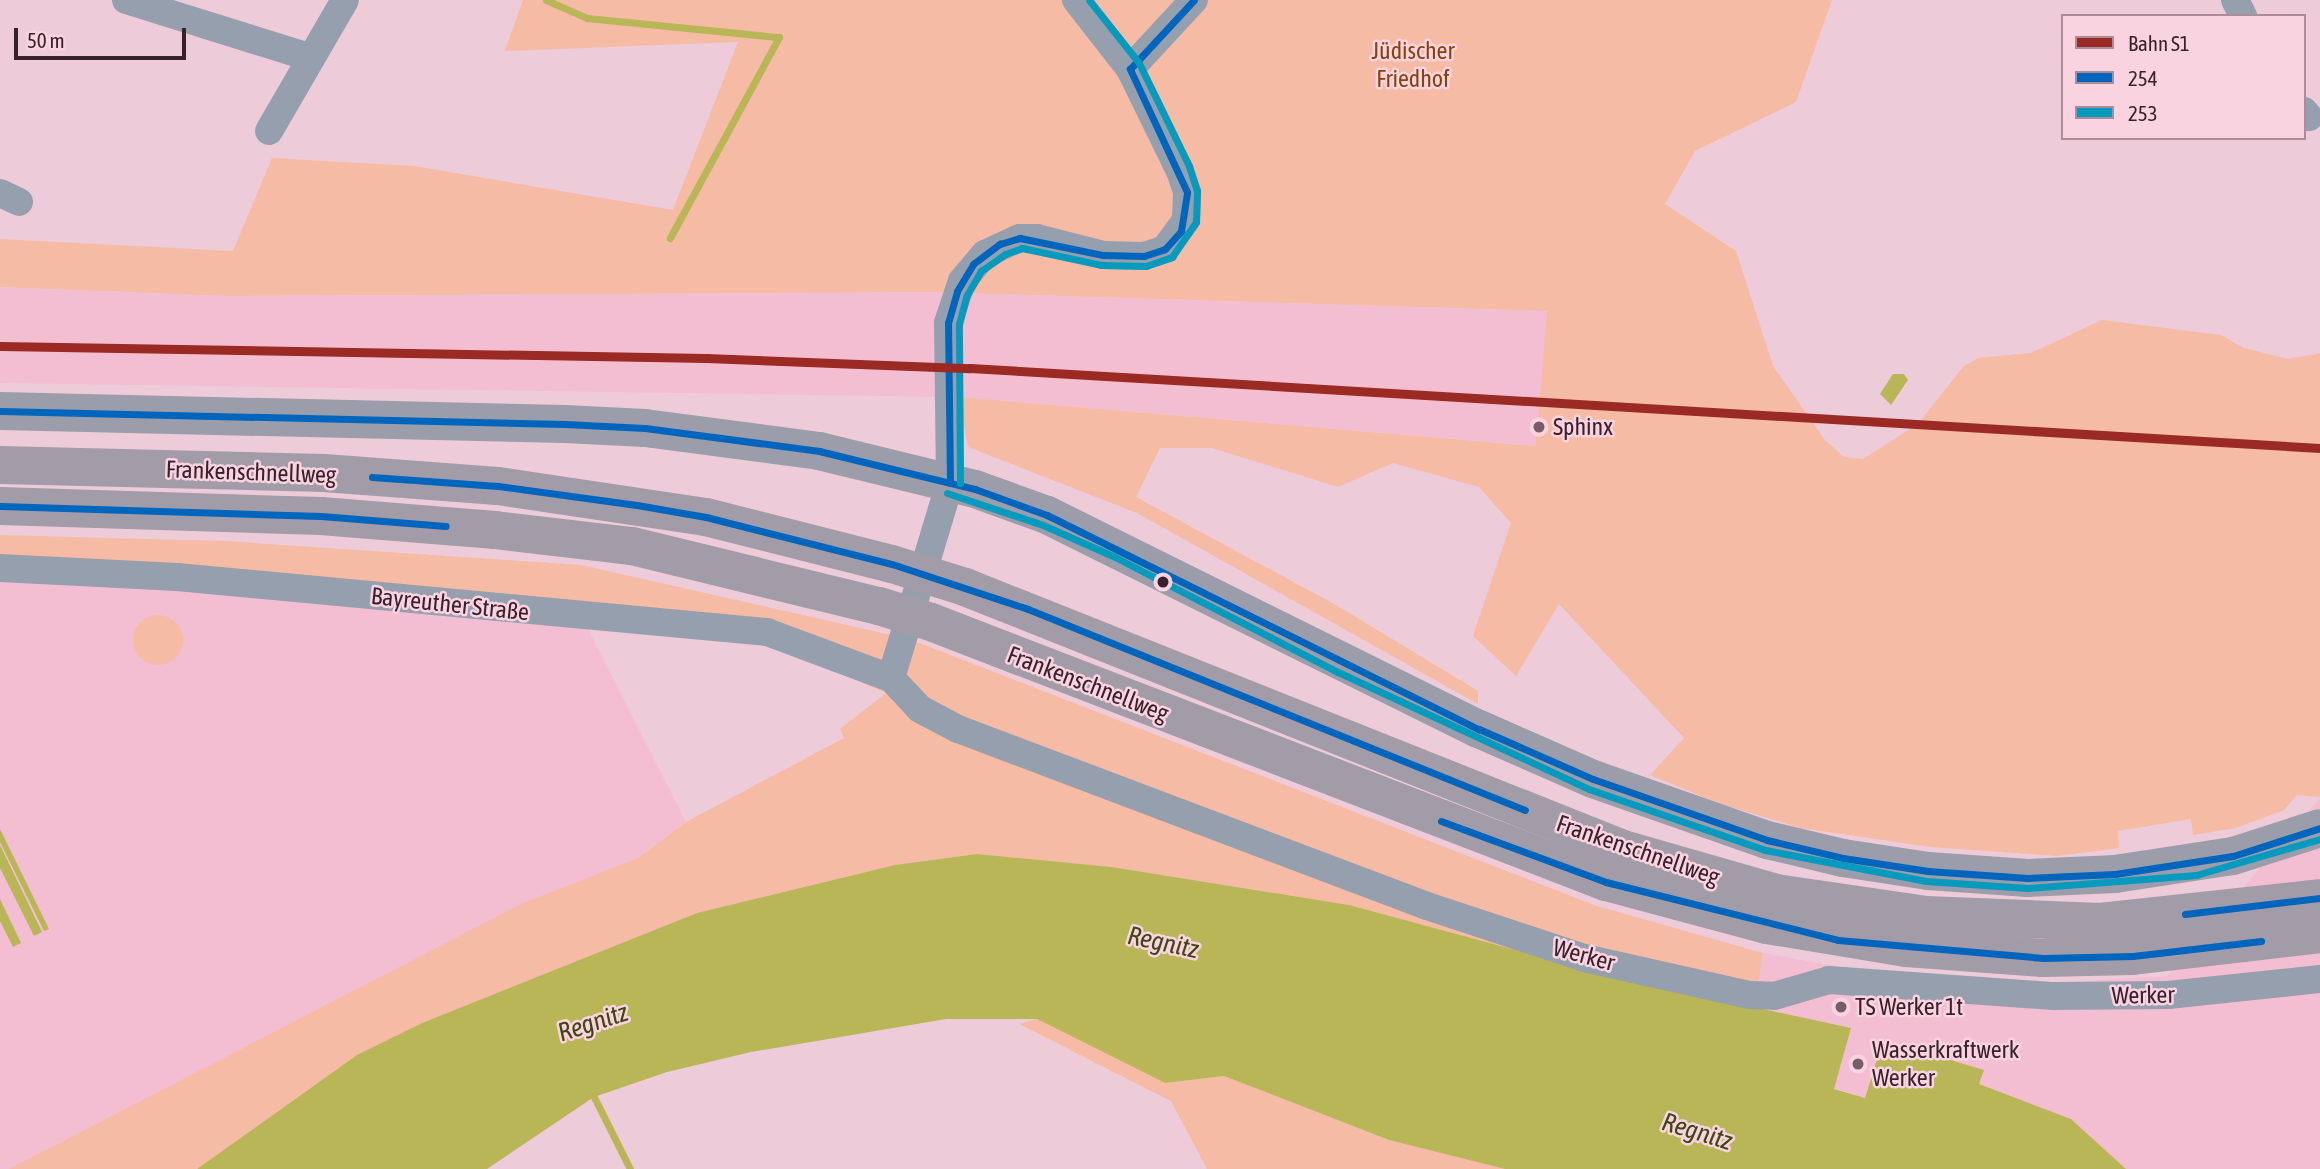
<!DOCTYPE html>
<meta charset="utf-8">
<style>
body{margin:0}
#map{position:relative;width:2320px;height:1169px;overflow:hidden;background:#eecbd8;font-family:"Asap Condensed",sans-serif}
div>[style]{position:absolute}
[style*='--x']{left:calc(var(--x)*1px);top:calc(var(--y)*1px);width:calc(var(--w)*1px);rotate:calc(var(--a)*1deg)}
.built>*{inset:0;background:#f4bed2}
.green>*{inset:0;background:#f5bba4}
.round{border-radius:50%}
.water>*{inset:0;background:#b8b656}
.stream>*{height:7px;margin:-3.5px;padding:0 3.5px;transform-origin:3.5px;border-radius:3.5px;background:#b8b656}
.street>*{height:28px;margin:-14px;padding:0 14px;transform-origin:14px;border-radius:14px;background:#969fad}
.secondary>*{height:38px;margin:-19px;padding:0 19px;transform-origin:19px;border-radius:19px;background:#9c9daa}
.highway>*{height:38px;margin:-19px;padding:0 19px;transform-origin:19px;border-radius:19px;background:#a29ca8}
.highway-bridge>*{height:38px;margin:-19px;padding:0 19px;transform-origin:19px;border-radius:19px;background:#a29ca8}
.bus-1>*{height:7px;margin:-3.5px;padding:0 3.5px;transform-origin:3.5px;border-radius:3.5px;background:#0065bd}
.bus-2>*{height:7px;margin:-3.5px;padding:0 3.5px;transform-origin:3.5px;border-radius:3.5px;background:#069bbe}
.rail-1>*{height:9px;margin:-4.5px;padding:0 4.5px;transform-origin:4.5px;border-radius:4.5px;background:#9a2a23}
.dots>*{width:19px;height:19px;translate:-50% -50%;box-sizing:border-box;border:4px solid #f9d3e0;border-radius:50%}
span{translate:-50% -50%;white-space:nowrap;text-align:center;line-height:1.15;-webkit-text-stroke:5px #f9d3e0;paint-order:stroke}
.park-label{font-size:24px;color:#854408}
.poi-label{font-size:24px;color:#39212b}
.left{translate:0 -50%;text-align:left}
.street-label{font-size:24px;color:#39212b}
.water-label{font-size:26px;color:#404611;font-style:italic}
.legend{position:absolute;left:2061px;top:14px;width:245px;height:126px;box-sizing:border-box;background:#f9d3e0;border:2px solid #ac8c98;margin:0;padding:9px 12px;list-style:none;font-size:21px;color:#39212b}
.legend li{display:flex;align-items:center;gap:14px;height:35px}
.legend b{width:35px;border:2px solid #ac8c98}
.scale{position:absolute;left:14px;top:28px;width:172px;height:32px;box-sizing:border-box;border:4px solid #39212b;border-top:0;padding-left:9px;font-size:21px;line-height:24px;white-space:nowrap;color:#39212b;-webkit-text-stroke:5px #f9d3e0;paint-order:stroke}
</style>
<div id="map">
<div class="built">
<div style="clip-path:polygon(0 287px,228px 296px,933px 292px,1547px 311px,1537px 446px,958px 397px,0 383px)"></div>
<div style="clip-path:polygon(0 575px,586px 625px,686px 822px,638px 858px,523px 904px,9px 1169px,0 1169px)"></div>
<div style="clip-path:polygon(2320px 798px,2320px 1169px,2126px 1169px,2071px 1119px,1979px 1084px,1983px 1070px,1882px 1040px,1865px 1098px,1834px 1088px,1851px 1028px,1755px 1007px,1763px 953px,1863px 971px,2053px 983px,2167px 976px)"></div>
</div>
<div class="green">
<div style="clip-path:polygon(523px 0,1832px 0,1796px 102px,1695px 151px,1665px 204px,1736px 251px,1773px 366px,1825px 440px,1844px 457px,1863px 459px,1918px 424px,1963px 367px,1978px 358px,2031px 353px,2102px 320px,2221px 335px,2244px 348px,2288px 359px,2320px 353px,2320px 797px,2297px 795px,2284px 810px,2236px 828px,2193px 835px,2191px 819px,2118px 831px,2119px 848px,2058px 856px,1930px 847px,1801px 828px,1718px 803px,1650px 775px,1684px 738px,1559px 604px,1516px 676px,1473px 636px,1511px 523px,1479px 487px,1393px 463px,1338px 487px,1212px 448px,1160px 448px,1136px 497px,1336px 605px,1478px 691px,1478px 704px,1137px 513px,968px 447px,958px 397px,1536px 446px,1547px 311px,933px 292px,228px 296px,0 287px,0 239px,233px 251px,272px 158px,414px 166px,673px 210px,738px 42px,505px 51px)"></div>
<div style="clip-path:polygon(0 535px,226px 541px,581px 565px,909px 639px,1597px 906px,1763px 953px,1755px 1007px,1620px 978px,1349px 905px,1112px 867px,977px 854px,895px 865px,697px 913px,422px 1023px,357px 1055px,197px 1169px,9px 1169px,523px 903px,638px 858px,686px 822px,844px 738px,840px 729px,886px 693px,765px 639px,0 575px)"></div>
<div class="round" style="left:133px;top:615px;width:50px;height:50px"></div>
<div style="clip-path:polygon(1037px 1019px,1165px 1083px,1224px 1076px,1389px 1140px,1505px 1169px,1207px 1169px,1171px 1101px,1019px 1024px)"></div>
</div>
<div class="water">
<div style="clip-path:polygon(1893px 374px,1904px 374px,1908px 380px,1891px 405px,1880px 394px)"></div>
<div style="clip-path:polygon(0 829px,49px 929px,44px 931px,0 842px)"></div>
<div style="clip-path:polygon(0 845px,42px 932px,34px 936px,0 868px)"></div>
<div style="clip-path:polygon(977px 854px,1112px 867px,1349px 905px,1620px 978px,1851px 1028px,1834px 1089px,1865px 1098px,1883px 1040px,1984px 1070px,1979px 1084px,2071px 1119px,2126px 1169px,1505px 1169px,1389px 1140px,1224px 1076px,1165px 1083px,1037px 1019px,946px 1019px,751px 1052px,667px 1072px,594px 1097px,487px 1169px,197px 1169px,357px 1055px,422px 1023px,697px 913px,895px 865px)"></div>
<div style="clip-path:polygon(0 899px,21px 943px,13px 947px,0 921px)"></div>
</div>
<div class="stream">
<div style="--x:546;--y:0;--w:45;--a:23.7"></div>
<div style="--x:587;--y:18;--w:193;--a:5.7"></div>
<div style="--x:779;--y:37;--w:229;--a:118.5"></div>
<div style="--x:594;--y:1097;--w:80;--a:63.4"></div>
</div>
<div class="street">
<div style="--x:126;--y:0;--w:192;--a:17.3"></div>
<div style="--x:2235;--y:0;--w:18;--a:63"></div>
<div style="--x:1130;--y:69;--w:94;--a:-47.2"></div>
<div style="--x:2304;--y:111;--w:8;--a:50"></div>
<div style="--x:269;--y:131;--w:151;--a:-59.9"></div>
<div style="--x:0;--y:193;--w:21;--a:25"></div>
<div style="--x:0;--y:568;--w:177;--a:2.9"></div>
<div style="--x:177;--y:577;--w:593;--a:5.33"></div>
<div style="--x:767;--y:632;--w:132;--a:20.4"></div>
<div style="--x:891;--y:678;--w:42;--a:46.9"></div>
<div style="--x:920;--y:709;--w:43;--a:27.8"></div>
<div style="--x:958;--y:729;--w:501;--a:20.68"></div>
<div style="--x:1427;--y:906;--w:165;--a:18.3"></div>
<div style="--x:1584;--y:958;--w:170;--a:12.6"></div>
<div style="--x:1750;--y:995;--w:24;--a:2"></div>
<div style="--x:1774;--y:996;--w:57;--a:-16.2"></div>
<div style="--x:1829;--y:980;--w:226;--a:4.1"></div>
<div style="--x:2054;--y:996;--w:114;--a:-0.5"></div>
<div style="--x:2168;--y:995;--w:153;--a:-6"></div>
<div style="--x:891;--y:678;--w:204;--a:-73.2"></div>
<div style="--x:950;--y:483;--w:160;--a:-90.7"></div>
<div style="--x:948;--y:323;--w:44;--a:-71.6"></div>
<div style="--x:962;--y:281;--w:35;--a:-50"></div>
<div style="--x:985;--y:254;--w:38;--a:-25"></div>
<div style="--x:1020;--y:238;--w:17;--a:0"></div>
<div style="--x:1037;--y:238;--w:68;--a:14.4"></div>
<div style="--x:1103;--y:255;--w:41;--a:1.4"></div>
<div style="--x:1144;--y:256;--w:22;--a:-18"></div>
<div style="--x:1165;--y:249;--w:36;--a:-54"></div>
<div style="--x:1186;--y:220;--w:28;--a:-88"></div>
<div style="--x:1187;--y:192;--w:22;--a:-108"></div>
<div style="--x:1180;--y:171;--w:114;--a:-116.1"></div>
<div style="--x:1130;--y:69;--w:88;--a:-128"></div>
</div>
<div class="secondary">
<div style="--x:0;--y:411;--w:565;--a:1.32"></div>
<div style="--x:565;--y:424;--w:80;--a:2.9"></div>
<div style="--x:645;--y:428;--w:176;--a:7.5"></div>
<div style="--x:819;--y:451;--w:161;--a:13.7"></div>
<div style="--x:975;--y:489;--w:77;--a:19.9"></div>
<div style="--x:1047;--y:515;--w:482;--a:26.4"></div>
<div style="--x:1479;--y:729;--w:124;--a:23.7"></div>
<div style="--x:1593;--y:779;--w:184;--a:19.3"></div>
<div style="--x:1767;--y:840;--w:78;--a:13.3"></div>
<div style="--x:1843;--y:858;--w:86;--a:8.7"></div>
<div style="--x:1928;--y:871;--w:100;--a:4"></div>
<div style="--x:2028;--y:878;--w:87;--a:-2.6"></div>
<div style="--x:2115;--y:874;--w:119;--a:-8.7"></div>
<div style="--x:2233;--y:856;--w:91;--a:-17.8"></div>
</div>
<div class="highway">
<div style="--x:0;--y:465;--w:324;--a:1.4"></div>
<div style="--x:324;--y:473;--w:174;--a:4.3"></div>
<div style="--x:498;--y:486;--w:210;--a:8.5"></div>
<div style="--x:706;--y:517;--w:192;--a:14.2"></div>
<div style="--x:0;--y:506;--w:321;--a:1.8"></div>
<div style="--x:321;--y:516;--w:175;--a:4.6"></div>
<div style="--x:495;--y:530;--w:138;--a:6.7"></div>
<div style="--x:632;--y:546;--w:254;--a:13.7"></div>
<div style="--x:965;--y:587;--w:708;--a:21.71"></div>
<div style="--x:1623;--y:849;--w:159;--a:16"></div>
<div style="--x:1776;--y:893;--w:152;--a:8.3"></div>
<div style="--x:1926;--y:915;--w:174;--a:2.3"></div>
<div style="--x:2100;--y:922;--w:221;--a:-6.2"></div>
<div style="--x:931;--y:622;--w:723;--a:21.07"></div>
<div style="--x:1606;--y:882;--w:167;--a:15"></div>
<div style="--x:1767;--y:925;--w:141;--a:9.4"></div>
<div style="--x:1906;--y:948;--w:137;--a:4.2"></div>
<div style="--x:2043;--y:958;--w:90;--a:-1.3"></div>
<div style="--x:2133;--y:956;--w:188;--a:-6.7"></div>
</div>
<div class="highway-bridge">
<div style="--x:892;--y:564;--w:77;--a:17.5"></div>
<div style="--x:879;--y:606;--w:54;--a:17.1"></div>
</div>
<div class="bus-1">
<div style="--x:0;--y:411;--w:565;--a:1.32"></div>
<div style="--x:565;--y:424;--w:80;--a:2.9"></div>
<div style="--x:645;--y:428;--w:176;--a:7.5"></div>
<div style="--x:819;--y:451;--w:161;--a:13.7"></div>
<div style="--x:975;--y:489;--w:77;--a:19.9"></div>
<div style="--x:1047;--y:515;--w:482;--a:26.4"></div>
<div style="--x:1479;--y:729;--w:124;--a:23.7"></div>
<div style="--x:1593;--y:779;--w:184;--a:19.3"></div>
<div style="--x:1767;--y:840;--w:78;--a:13.3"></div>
<div style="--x:1843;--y:858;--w:86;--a:8.7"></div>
<div style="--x:1928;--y:871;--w:100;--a:4"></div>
<div style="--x:2028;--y:878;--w:87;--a:-2.6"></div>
<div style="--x:2115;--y:874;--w:119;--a:-8.7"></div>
<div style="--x:2233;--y:856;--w:91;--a:-17.8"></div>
<div style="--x:372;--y:477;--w:126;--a:4.1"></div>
<div style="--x:498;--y:486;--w:140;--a:7.8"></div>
<div style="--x:637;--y:505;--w:70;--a:9.9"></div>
<div style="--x:706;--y:517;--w:192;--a:14.2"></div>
<div style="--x:892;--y:564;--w:143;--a:18.3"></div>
<div style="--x:1028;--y:609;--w:536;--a:22.02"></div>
<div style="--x:950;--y:483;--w:160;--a:-90.7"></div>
<div style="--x:948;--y:323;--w:33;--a:-74"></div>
<div style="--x:957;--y:291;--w:31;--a:-59"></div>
<div style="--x:973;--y:264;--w:34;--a:-37"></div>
<div style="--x:1000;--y:244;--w:21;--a:-17"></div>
<div style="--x:1020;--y:238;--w:85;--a:11.6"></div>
<div style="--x:1103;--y:255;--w:41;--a:1.4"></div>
<div style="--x:1144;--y:256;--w:22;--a:-18"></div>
<div style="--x:1165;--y:249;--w:24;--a:-48"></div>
<div style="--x:1181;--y:231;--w:39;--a:-81"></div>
<div style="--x:1187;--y:192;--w:136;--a:-114.9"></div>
<div style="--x:1130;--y:69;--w:94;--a:-47.2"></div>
<div style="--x:0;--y:506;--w:321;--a:1.8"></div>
<div style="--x:321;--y:516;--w:125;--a:4.6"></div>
<div style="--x:1441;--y:821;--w:176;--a:20.3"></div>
<div style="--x:1606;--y:882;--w:239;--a:14"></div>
<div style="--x:1838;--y:940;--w:206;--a:5"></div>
<div style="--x:2043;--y:958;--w:90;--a:-1.3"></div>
<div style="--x:2133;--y:956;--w:129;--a:-6.7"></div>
<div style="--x:2185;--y:914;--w:136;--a:-6.8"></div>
</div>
<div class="bus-2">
<div style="--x:960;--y:483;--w:159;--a:-90.4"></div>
<div style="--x:959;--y:324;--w:30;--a:-75"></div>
<div style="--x:967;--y:295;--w:28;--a:-60"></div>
<div style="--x:981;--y:271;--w:29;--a:-35"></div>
<div style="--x:1005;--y:254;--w:18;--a:-19"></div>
<div style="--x:1022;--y:248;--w:82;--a:12"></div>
<div style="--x:1102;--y:265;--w:44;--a:1.3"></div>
<div style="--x:1146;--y:266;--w:28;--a:-19"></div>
<div style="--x:1172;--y:257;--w:42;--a:-55.6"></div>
<div style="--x:1196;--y:222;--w:31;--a:-88"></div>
<div style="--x:1197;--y:191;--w:26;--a:-108"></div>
<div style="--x:1189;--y:166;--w:114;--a:-115.9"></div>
<div style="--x:1139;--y:63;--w:80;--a:-128.4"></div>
<div style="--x:947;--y:493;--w:101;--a:18.4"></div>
<div style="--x:1043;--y:525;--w:77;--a:23.9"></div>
<div style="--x:1113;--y:556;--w:253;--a:27.3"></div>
<div style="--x:1338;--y:672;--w:277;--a:25"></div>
<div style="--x:1589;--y:789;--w:186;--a:19.1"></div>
<div style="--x:1765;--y:850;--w:164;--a:10.9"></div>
<div style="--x:1926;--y:881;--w:102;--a:3.9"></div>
<div style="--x:2028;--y:888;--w:169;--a:-4.4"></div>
<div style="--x:2196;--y:875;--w:129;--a:-16.2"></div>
</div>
<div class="rail-1">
<div style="--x:0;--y:346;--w:706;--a:0.97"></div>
<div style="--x:706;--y:358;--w:264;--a:2.2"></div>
<div style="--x:970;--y:368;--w:1352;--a:3.39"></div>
</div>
<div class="dots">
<div style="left:1539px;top:427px;background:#785c68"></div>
<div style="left:1163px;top:582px;background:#39212b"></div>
<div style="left:1841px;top:1007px;background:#785c68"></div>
<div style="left:1858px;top:1064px;background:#785c68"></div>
</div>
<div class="park-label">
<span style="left:1413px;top:65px">Jüdischer<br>Friedhof</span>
</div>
<div class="poi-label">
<span class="left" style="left:1553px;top:427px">Sphinx</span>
<span class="left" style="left:1855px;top:1007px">TS Werker 1t</span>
<span class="left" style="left:1872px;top:1064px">Wasserkraftwerk<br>Werker</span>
</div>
<div class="street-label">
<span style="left:251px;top:472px;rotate:2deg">Frankenschnellweg</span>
<span style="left:450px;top:604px;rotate:6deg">Bayreuther Straße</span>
<span style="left:1088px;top:684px;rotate:21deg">Frankenschnellweg</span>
<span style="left:1638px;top:850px;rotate:19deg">Frankenschnellweg</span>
<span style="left:1584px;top:955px;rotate:15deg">Werker</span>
<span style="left:2143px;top:995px;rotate:-1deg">Werker</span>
</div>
<div class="water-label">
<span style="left:1163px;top:943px;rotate:12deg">Regnitz</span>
<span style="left:593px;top:1023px;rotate:-18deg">Regnitz</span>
<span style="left:1697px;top:1132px;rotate:17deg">Regnitz</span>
</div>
<ul class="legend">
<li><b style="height:9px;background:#9a2a23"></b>Bahn S1</li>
<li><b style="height:9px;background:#0065bd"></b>254</li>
<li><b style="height:9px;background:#069bbe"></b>253</li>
</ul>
<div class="scale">50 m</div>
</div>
